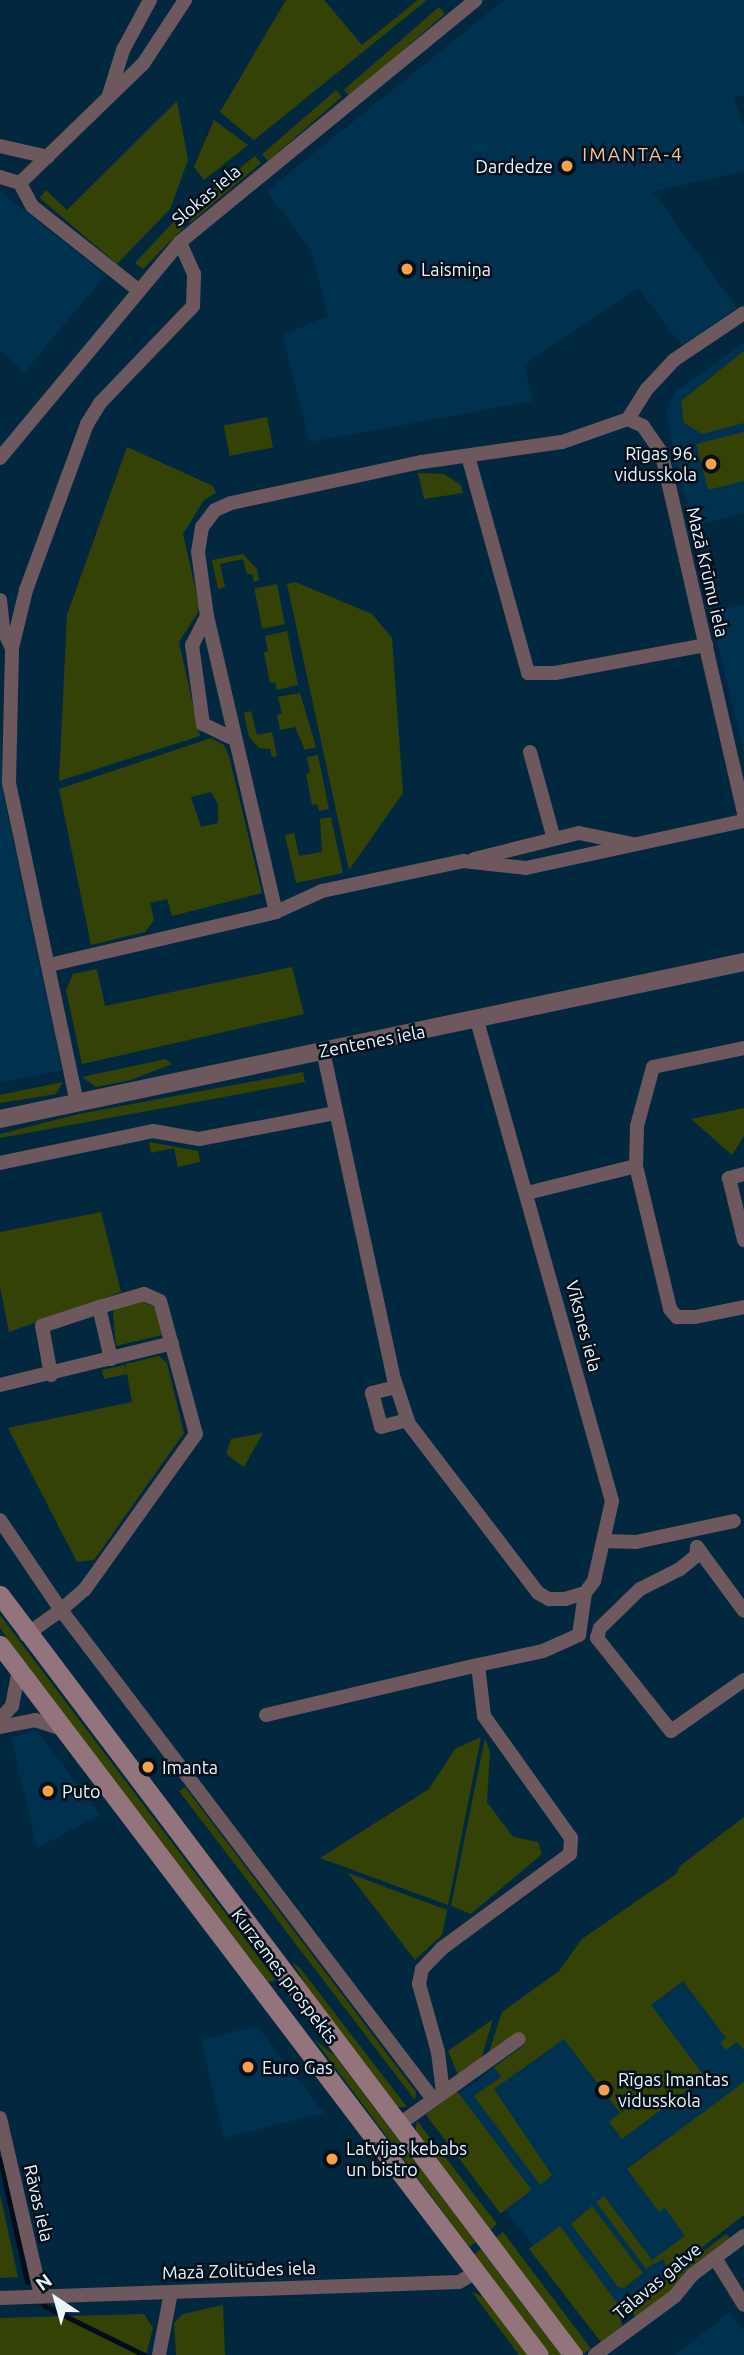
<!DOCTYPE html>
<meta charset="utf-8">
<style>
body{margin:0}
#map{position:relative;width:744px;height:2355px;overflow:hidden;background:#022840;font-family:Ubuntu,sans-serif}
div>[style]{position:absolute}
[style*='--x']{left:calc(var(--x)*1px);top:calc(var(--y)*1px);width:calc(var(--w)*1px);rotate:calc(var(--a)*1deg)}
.built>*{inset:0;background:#00314e}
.green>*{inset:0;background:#354206;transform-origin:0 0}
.stream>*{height:5px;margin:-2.5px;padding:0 2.5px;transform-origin:2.5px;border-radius:2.5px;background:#010d18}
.minor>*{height:14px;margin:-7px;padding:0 7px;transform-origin:7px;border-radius:7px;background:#6c585d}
.tertiary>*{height:18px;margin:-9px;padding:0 9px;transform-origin:9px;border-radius:9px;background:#6c585d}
.secondary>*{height:19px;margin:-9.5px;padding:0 9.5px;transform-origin:9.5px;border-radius:9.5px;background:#93747c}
.dots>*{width:19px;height:19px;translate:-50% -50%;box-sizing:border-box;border:4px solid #03101a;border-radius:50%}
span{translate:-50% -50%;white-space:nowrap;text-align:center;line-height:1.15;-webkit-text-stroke:5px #03101a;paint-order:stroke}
.poi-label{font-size:18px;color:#e9f5ff}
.right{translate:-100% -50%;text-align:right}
.left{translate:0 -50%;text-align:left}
.street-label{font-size:18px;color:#e9f5ff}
.neighbourhood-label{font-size:19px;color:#f7c59b;letter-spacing:2px}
.north{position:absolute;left:21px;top:2264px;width:70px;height:70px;-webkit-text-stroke:5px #03101a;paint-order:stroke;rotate:324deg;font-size:19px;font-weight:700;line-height:28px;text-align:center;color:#e9f5ff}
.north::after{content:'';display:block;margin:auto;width:24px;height:32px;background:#e9f5ff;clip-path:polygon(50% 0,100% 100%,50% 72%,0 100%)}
</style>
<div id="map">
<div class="built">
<div style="clip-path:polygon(504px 0,744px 0,744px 95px,733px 98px,744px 127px,744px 171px,653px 192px,737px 308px,682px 346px,638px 288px,524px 365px,533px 401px,310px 442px,282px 335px,328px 316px,311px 250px,267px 191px)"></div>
<div style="clip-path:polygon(0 191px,106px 275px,24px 372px,0 350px)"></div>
<div style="clip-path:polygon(744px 343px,744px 513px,692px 527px,666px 414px,674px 392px)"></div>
<div style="clip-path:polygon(744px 604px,744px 752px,710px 613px)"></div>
<div style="clip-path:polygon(0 723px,5px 803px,62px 1070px,0 1083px)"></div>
<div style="clip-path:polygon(37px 1731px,100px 1815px,37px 1848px,11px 1737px)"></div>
<div style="clip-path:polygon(744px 1823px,744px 2215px,596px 2329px,433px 2113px,524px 2045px,502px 2016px,580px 1960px,596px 1936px)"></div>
<div style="clip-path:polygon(257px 2026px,324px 2113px,224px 2138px,201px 2040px)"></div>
<div style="clip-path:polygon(730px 2312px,744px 2331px,744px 2355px,675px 2355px)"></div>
</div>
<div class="green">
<div style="clip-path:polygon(286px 0,324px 0,362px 45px,418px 0,427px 0,254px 140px,220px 112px)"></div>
<div style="left:439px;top:7px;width:9px;height:126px;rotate:49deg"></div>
<div style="left:336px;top:90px;width:9px;height:98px;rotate:49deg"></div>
<div style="clip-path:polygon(177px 101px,188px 160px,170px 209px,117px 264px,40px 198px,46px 190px,67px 210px)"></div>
<div style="clip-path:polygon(214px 120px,248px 145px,204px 180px,194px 167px)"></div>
<div style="clip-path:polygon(255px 156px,261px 163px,190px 223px,183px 214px)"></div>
<div style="clip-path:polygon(177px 218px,184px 227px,143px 269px,135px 263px)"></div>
<div style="clip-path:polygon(744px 351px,744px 423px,702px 434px,684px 423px,681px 401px)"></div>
<div style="left:267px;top:417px;width:31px;height:44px;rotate:79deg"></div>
<div style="clip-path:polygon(744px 432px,744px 481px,708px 490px,696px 444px)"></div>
<div style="clip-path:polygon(127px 447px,213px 486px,216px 493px,204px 500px,183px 534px,200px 609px,179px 642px,200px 736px,59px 781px,67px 615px)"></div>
<div style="clip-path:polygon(418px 473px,444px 474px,461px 485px,463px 493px,424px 499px)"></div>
<div style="clip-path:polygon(243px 554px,257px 569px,259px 580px,254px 582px,252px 574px,247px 574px,243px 559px,220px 564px,225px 587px,218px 589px,212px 560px)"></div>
<div style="clip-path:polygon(295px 582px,372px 614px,392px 638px,403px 793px,349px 870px,287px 584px)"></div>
<div style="left:277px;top:584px;width:41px;height:23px;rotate:79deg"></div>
<div style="clip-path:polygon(287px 631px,298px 685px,277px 690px,275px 682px,270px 683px,264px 653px,268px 651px,265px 636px)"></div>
<div style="clip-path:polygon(300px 693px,316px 747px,305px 750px,295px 727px,280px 730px,277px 715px,282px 713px,278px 697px)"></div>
<div style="clip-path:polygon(251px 711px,257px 735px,272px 732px,277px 756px,272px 757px,270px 749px,259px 748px,249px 737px,244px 713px)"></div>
<div style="clip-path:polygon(evenodd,211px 738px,224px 745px,229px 756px,262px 893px,172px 916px,167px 899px,150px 903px,154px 920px,145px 932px,91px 945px,59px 789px,211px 738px,211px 792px,218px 804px,218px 823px,201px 827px,191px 797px,211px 792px)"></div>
<div style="clip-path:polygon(318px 755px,329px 809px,319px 811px,317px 804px,312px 805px,306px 774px,310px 773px,307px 757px)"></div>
<div style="clip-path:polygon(331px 817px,343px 873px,296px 883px,285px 835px,294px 833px,299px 856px,322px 852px,320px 819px)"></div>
<div style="clip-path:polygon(292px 967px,304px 1014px,82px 1064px,66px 990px,73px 974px,97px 969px,105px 1006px)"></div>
<div style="clip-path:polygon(166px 1059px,172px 1064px,131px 1080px,96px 1087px,82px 1077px)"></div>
<div style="clip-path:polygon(303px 1072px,305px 1082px,0 1138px,0 1134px,79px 1114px)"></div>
<div style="clip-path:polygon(63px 1082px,56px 1094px,0 1103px,0 1095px)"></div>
<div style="clip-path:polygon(744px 1108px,744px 1136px,732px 1155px,691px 1119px)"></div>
<div style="clip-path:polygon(149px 1142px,198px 1151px,200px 1162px,178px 1167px,174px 1148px,151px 1153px)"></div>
<div style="clip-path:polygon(101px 1212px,121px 1292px,9px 1332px,0 1286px,0 1232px)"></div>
<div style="clip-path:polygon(140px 1300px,156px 1308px,162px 1335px,116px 1346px,113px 1313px,118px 1305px)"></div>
<div style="clip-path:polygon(159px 1356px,167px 1363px,184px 1433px,94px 1560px,77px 1562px,8px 1428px,132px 1402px,127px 1374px,104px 1379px,102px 1370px,125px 1365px,126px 1371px,126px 1364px)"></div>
<div style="clip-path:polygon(263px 1433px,244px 1467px,226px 1454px,231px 1439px)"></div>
<div style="clip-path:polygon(0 1615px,275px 1979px,274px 1981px,268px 1982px,19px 1655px,0 1628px)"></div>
<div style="clip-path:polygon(481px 1737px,448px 1905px,320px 1858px,429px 1789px,455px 1749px)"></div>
<div style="clip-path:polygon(485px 1738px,490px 1752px,487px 1802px,513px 1837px,538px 1842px,542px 1854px,471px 1914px,451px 1906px)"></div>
<div style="clip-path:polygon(185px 1787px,416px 2092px,415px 2100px,179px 1791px)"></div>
<div style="clip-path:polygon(744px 1817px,744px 2050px,737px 2042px,726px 2050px,720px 2043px,726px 2038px,683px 1981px,651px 2005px,705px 2077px,622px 2139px,609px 2122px,620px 2113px,564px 2039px,494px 2089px,552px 2175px,540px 2185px,474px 2096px,501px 2077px,494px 2067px,524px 2045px,515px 2034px,488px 2055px,502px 2012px,559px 1971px,582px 1939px,676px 1874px,680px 1866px)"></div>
<div style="clip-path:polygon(348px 1873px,447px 1910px,442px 1935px,415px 1960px)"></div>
<div style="clip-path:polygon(293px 1963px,300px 1968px,407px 2107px,397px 2107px,319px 2007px)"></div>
<div style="clip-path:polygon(493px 2019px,480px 2063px,459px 2077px,448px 2051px)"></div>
<div style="clip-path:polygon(314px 2039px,335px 2056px,476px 2242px,469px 2247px)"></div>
<div style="clip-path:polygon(744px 2082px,744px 2215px,670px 2272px,663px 2259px,646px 2269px,596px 2202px,604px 2196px,652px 2260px,685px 2236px,665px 2208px,659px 2212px,627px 2169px)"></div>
<div style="left:457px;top:2091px;width:124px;height:39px;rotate:53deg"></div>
<div style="clip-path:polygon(417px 2121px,497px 2224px,489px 2231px,415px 2134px)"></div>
<div style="clip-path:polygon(0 2194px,18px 2277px,0 2278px)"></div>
<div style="clip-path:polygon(592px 2206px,643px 2273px,624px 2288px,618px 2287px,571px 2224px)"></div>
<div style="clip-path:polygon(560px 2226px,618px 2304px,622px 2326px,601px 2342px,529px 2249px)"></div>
<div style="left:503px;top:2232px;width:146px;height:10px;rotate:53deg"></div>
<div style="clip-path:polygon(726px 2234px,730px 2238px,684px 2272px,678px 2286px,635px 2317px,630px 2307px)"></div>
<div style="left:481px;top:2249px;width:133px;height:9px;rotate:53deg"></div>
<div style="clip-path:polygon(472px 2292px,483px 2297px,528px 2355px,519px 2355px)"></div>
<div style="clip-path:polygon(223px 2305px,225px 2355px,176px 2355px,174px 2323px,183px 2314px)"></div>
<div style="clip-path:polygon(144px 2314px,153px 2328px,146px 2355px,0 2355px,0 2318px)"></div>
</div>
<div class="stream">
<div style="--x:0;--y:2159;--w:126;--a:77.6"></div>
<div style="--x:43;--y:2305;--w:113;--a:26.3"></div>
</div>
<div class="minor">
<div style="--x:108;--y:98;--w:50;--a:-72.6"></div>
<div style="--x:123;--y:50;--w:57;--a:-61.6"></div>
<div style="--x:0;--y:146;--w:49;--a:12.9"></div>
<div style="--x:0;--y:177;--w:21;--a:17"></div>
<div style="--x:138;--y:290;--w:135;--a:-141.6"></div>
<div style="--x:32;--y:206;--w:26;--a:-118"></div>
<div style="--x:20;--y:183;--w:171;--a:-44.1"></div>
<div style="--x:143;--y:64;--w:77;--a:-56.7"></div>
<div style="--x:628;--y:419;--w:36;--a:-58"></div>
<div style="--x:647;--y:389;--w:40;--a:-47"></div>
<div style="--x:674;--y:360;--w:84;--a:-33.9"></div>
<div style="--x:468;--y:456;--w:225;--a:74.5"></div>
<div style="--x:528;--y:673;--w:27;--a:0"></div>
<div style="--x:555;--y:673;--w:154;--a:-10.5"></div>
<div style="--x:0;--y:458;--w:281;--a:-50.2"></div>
<div style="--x:180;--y:242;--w:382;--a:-39.3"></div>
<div style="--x:0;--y:600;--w:29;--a:84"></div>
<div style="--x:3;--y:629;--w:21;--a:65"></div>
<div style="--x:207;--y:616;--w:33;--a:117"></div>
<div style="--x:192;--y:645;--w:80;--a:82.1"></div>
<div style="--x:203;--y:724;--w:32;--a:26"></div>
<div style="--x:530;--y:752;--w:90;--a:74.6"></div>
<div style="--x:744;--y:813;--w:370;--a:-102.9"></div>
<div style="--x:661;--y:452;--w:32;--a:-125"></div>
<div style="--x:643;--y:426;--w:17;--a:-155"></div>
<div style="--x:628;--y:419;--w:70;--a:160.8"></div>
<div style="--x:562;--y:442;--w:142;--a:171.9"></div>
<div style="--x:421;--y:462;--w:194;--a:167.8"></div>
<div style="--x:231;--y:503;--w:17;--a:156"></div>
<div style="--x:215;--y:510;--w:21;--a:127"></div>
<div style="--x:202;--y:527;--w:25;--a:99"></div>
<div style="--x:198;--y:552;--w:65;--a:82"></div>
<div style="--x:207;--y:616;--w:304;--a:76.9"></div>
<div style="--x:276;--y:912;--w:51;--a:-24.5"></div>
<div style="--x:322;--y:891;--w:144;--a:-12"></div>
<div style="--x:463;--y:861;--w:63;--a:6.3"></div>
<div style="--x:526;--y:868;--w:223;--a:-12.2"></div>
<div style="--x:474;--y:859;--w:108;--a:-13.9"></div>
<div style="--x:579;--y:833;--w:54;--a:11.7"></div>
<div style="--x:49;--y:965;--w:233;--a:-13.1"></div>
<div style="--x:744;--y:1048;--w:93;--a:168.2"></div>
<div style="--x:653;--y:1067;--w:61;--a:105.2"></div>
<div style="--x:637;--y:1126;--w:40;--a:91.4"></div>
<div style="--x:636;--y:1166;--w:147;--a:76.6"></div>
<div style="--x:670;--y:1309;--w:11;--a:49"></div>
<div style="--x:677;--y:1317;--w:18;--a:0"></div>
<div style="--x:695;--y:1317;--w:50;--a:-11.5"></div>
<div style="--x:323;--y:1051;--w:336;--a:77.8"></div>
<div style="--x:394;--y:1379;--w:47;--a:71.6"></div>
<div style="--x:409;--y:1424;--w:213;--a:52.6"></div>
<div style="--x:538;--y:1593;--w:13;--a:29"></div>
<div style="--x:549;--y:1599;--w:16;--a:0"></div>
<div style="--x:565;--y:1599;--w:21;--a:-17"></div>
<div style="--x:585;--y:1593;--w:15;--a:-53"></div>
<div style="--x:594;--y:1581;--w:82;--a:-77.3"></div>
<div style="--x:612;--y:1501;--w:500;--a:-105.7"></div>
<div style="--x:77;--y:1103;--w:328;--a:-102"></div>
<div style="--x:9;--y:782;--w:134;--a:-88.7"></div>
<div style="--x:12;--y:648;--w:60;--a:-76.4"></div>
<div style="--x:26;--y:590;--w:177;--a:-69.8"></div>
<div style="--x:87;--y:424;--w:25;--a:-58"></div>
<div style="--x:100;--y:403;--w:134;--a:-46.2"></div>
<div style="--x:193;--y:306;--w:32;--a:-88"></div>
<div style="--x:194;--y:274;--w:35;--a:-114"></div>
<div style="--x:0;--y:1163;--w:156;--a:-11.8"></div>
<div style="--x:153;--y:1131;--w:47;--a:9.9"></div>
<div style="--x:199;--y:1139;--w:138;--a:-10.8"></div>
<div style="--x:744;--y:1174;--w:16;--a:165"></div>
<div style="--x:729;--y:1178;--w:64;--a:76.4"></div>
<div style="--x:527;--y:1193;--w:112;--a:-13.9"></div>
<div style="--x:111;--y:1359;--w:53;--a:-103"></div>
<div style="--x:99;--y:1307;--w:47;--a:-16.1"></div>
<div style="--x:144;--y:1294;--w:17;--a:24"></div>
<div style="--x:160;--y:1301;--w:138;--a:74.9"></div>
<div style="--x:196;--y:1434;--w:191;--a:125.6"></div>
<div style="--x:85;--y:1589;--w:32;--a:139"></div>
<div style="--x:61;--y:1610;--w:614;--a:52.74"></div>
<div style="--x:51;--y:1375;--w:50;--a:-100.4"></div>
<div style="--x:42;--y:1326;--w:60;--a:-18.4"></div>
<div style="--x:0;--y:1385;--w:177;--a:-13.7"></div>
<div style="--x:396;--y:1387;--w:25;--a:166"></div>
<div style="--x:372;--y:1393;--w:35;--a:75"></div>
<div style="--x:381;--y:1427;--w:27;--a:-15"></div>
<div style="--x:0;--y:1520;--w:109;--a:55.9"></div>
<div style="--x:61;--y:1610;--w:43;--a:144.5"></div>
<div style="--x:606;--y:1541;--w:30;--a:2"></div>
<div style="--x:636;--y:1542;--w:100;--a:-12.1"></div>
<div style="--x:697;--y:1547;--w:9;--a:96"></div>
<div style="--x:696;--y:1556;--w:21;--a:141"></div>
<div style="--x:680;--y:1569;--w:45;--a:153.4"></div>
<div style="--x:640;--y:1589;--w:56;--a:135.7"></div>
<div style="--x:600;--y:1628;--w:10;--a:107"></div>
<div style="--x:597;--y:1638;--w:119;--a:51.5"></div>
<div style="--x:671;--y:1731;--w:89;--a:-34.9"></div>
<div style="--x:697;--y:1547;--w:79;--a:53.7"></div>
<div style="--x:266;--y:1715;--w:218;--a:-13.3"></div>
<div style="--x:0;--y:1719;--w:18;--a:-47"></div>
<div style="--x:12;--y:1706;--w:36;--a:-79"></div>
<div style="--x:0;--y:1727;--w:36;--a:-11"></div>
<div style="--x:35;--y:1720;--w:25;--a:18"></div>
<div style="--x:443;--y:2093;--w:41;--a:-97"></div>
<div style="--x:438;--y:2052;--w:71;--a:-105.6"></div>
<div style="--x:419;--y:1984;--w:15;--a:-79"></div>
<div style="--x:422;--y:1969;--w:28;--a:-46"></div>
<div style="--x:441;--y:1949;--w:160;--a:-36.4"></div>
<div style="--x:570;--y:1854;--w:16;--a:-86"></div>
<div style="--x:571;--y:1838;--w:150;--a:-125.5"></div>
<div style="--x:484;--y:1716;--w:51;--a:-96.7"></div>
<div style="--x:478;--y:1665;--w:66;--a:-12.2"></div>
<div style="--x:543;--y:1651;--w:39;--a:-24"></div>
<div style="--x:579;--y:1635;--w:42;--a:-81.9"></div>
<div style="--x:0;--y:2118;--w:183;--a:77"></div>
<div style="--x:398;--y:2125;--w:148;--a:-35.4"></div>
<div style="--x:715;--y:2258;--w:55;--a:58.3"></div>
<div style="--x:0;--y:2298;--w:459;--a:-2"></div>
<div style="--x:459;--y:2282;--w:20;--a:-30"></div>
<div style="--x:159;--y:2355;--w:64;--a:-79.2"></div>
<div style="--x:595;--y:2355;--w:99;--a:-36.4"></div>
<div style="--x:675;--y:2296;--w:27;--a:-51"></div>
<div style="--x:692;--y:2275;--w:65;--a:-36.9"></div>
</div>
<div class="tertiary">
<div style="--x:0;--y:1119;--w:760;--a:-11.92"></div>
</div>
<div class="secondary">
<div style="--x:0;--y:1595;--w:952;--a:52.99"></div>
<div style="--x:0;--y:1645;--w:891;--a:52.8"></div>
</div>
<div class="dots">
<div style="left:567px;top:166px;background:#f9a04c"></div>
<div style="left:407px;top:269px;background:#f9a04c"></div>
<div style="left:711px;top:464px;background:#f9a04c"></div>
<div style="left:148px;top:1767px;background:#f9a04c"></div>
<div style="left:48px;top:1791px;background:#f9a04c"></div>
<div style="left:248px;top:2067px;background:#f9a04c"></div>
<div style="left:604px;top:2090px;background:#f9a04c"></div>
<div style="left:332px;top:2159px;background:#f9a04c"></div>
</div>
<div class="poi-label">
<span class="right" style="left:553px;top:166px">Dardedze</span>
<span class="left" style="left:421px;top:269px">Laismiņa</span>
<span class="right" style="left:697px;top:464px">Rīgas 96.<br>vidusskola</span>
<span class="left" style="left:162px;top:1767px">Imanta</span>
<span class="left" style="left:62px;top:1791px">Puto</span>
<span class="left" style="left:262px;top:2067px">Euro Gas</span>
<span class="left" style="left:618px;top:2090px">Rīgas Imantas<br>vidusskola</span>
<span class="left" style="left:346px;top:2159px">Latvijas kebabs<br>un bistro</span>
</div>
<div class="street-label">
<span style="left:206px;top:195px;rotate:-40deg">Slokas iela</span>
<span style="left:708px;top:572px;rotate:77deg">Mazā Krūmu iela</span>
<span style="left:372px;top:1041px;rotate:-11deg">Zentenes iela</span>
<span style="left:584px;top:1326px;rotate:75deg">Vīksnes iela</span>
<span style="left:285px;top:1976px;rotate:53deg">Kurzemes prospekts</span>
<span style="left:39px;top:2203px;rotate:77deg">Rāvas iela</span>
<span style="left:239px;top:2270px;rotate:-2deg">Mazā Zolitūdes iela</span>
<span style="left:657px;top:2281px;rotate:-40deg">Tālavas gatve</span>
</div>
<div class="neighbourhood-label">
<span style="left:633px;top:155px">IMANTA-4</span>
</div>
<div class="north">N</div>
</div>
